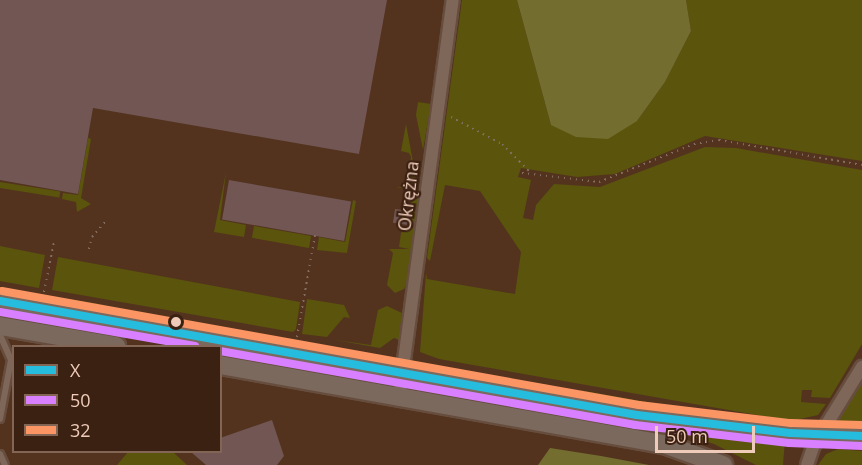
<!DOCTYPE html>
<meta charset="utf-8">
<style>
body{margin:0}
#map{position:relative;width:862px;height:465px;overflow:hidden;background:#53331e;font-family:"Open Sans",sans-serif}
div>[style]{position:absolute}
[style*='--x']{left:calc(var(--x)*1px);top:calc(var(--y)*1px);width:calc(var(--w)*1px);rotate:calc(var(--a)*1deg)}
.green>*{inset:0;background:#5a540c;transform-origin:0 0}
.forest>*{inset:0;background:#736e2f}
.building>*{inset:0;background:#715653;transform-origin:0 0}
.path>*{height:2px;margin-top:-1px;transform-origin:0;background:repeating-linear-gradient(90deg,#836e61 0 1.5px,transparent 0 6px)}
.roads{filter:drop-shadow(2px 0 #664d3d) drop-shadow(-2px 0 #664d3d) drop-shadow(0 2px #664d3d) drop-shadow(0 -2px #664d3d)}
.lane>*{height:6px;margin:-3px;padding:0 3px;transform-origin:3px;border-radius:3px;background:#7e6659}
.street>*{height:12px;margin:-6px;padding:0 6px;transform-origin:6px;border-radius:6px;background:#7e6659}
.secondary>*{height:18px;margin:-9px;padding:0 9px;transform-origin:9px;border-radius:9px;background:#7b695e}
.bus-1>*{height:8px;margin:-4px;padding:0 4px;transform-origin:4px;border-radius:4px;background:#26bcdd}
.bus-2>*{height:8px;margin:-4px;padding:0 4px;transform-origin:4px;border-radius:4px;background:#d880ff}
.bus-3>*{height:8px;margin:-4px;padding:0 4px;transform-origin:4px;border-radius:4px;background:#fb9564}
.dots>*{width:16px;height:16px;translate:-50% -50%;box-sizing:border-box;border:3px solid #3b2112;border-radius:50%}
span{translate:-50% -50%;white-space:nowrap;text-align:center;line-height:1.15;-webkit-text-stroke:4.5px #3b2112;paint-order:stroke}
.street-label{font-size:18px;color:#efcbb9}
.legend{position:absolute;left:12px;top:345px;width:210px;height:108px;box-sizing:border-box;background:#3b2112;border:2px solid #836555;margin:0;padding:8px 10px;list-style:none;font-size:18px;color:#efcbb9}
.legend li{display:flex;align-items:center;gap:12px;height:30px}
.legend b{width:30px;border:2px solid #836555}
.scale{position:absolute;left:655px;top:426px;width:100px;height:27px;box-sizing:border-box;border:3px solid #efcbb9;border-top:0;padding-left:8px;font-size:18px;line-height:21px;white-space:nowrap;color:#efcbb9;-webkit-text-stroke:4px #3b2112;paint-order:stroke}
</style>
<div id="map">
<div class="green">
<div style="clip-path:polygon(462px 0,517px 0,551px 125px,637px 121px,665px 82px,691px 31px,686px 0,862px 0,862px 161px,705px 136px,615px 174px,577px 177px,521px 168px,518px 177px,531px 180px,523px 218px,533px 220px,536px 205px,554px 184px,600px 187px,705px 147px,736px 148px,862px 170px,862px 344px,830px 398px,811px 397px,812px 390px,802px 390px,801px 402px,826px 404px,818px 415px,791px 421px,439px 359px,420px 352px,426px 273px,427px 279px,515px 294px,521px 252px,480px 191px,445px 185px,430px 261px,427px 258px)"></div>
<div style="clip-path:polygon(418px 102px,431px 104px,423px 150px,416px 115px)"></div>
<div style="clip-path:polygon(406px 124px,416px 178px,413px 197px,418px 200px,408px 282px,404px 289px,395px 293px,387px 285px,393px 253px,389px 249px,409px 249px,399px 247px,401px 233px,408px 227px,412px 190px,396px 187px,406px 187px,411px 157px,409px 153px,401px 151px)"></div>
<div style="clip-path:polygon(88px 138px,91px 139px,81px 198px,91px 204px,77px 212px,76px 202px,62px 199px,63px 193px,78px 195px)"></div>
<div style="clip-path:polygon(226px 172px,220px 220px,246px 225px,244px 237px,214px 232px)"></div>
<div style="left:0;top:182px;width:61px;height:6px;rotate:9deg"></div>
<div style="clip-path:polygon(353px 200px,356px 201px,347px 253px,317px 250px,319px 237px,345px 242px)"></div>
<div style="left:254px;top:226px;width:58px;height:12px;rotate:10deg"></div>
<div style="clip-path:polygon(0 246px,45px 255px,39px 288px,0 281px)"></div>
<div style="clip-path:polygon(58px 257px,300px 302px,296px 329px,293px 332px,52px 290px)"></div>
<div style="clip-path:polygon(0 287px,37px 294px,105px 305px,0 293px)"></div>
<div style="clip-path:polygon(307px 299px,344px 305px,350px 318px,344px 317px,327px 337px,302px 334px)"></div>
<div style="clip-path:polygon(387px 306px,402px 313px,399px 340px,394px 338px,380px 348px,335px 340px,371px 345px,378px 310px)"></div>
<div style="clip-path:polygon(0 316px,90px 325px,213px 346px,102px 335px,0 319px)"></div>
<div style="clip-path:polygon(862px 381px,862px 427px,838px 425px,837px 424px)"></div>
<div style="clip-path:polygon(447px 388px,785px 440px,783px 465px,756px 465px,714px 444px,677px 432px,589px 422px,445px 398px)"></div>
<div style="clip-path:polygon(579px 390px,669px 406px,776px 423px,639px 407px)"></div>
<div style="clip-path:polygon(838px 449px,862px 451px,862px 465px,818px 465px,826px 454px)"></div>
<div style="clip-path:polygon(128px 452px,173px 452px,187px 465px,117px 465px)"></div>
</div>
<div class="forest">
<div style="clip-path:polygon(517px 0,686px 0,691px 31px,665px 82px,637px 121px,608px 139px,576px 137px,551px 125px)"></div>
<div style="clip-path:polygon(550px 448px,601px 456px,649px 465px,538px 465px)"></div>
</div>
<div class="building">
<div style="clip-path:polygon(0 0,387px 0,359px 154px,93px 108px,78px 194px,0 180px)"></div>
<div style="left:229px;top:180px;width:124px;height:40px;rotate:10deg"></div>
<div style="left:395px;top:209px;width:14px;height:14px;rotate:8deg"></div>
<div style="clip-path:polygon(272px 420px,284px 456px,277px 465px,206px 465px,191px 452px,220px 452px,220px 438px)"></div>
</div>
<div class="path">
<div style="--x:451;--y:117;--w:58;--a:27.9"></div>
<div style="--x:502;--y:144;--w:41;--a:45"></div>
<div style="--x:522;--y:173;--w:78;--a:6.7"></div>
<div style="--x:599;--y:182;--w:102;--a:-21.8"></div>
<div style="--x:694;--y:144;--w:25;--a:-9"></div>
<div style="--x:719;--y:140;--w:145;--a:9.9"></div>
<div style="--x:89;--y:249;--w:12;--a:-76"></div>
<div style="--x:92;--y:237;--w:20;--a:-49"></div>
<div style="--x:44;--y:292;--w:51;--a:-78.7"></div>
<div style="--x:297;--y:337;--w:104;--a:-80"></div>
</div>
<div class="roads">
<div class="lane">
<div style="--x:0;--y:335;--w:27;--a:66"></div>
<div style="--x:11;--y:360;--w:60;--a:100.6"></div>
<div style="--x:0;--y:454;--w:12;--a:66"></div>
</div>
<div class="street">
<div style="--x:399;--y:397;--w:401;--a:-82.3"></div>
<div style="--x:807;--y:465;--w:21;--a:-71"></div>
<div style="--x:814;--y:445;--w:92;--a:-58.4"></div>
</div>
<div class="secondary">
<div style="--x:0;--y:301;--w:647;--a:10.15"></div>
<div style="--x:637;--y:415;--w:154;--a:6.7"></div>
<div style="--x:790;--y:433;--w:72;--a:2.4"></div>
<div style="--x:0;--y:326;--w:118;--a:9.8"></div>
<div style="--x:220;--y:365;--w:451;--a:10.1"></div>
<div style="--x:664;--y:444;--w:63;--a:19.6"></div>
</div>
</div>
<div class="bus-1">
<div style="--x:0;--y:301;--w:647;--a:10.15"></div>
<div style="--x:637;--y:415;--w:154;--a:6.7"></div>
<div style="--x:790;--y:433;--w:72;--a:2.4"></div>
</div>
<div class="bus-2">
<div style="--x:0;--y:312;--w:198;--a:9.9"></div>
<div style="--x:220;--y:351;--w:422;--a:10.1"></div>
<div style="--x:635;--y:425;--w:155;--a:6.7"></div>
<div style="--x:789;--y:443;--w:73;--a:2.4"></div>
</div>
<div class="bus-3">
<div style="--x:2;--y:291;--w:647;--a:10.15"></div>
<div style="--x:639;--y:405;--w:153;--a:6.8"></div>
<div style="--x:791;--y:423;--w:71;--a:1.6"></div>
</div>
<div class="dots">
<div style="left:176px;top:322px;background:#efcbb9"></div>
</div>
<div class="street-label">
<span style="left:408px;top:196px;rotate:-83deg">Okrężna</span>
</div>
<ul class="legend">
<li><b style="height:8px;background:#26bcdd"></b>X</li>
<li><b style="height:8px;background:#d880ff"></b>50</li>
<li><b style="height:8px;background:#fb9564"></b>32</li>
</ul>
<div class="scale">50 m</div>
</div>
